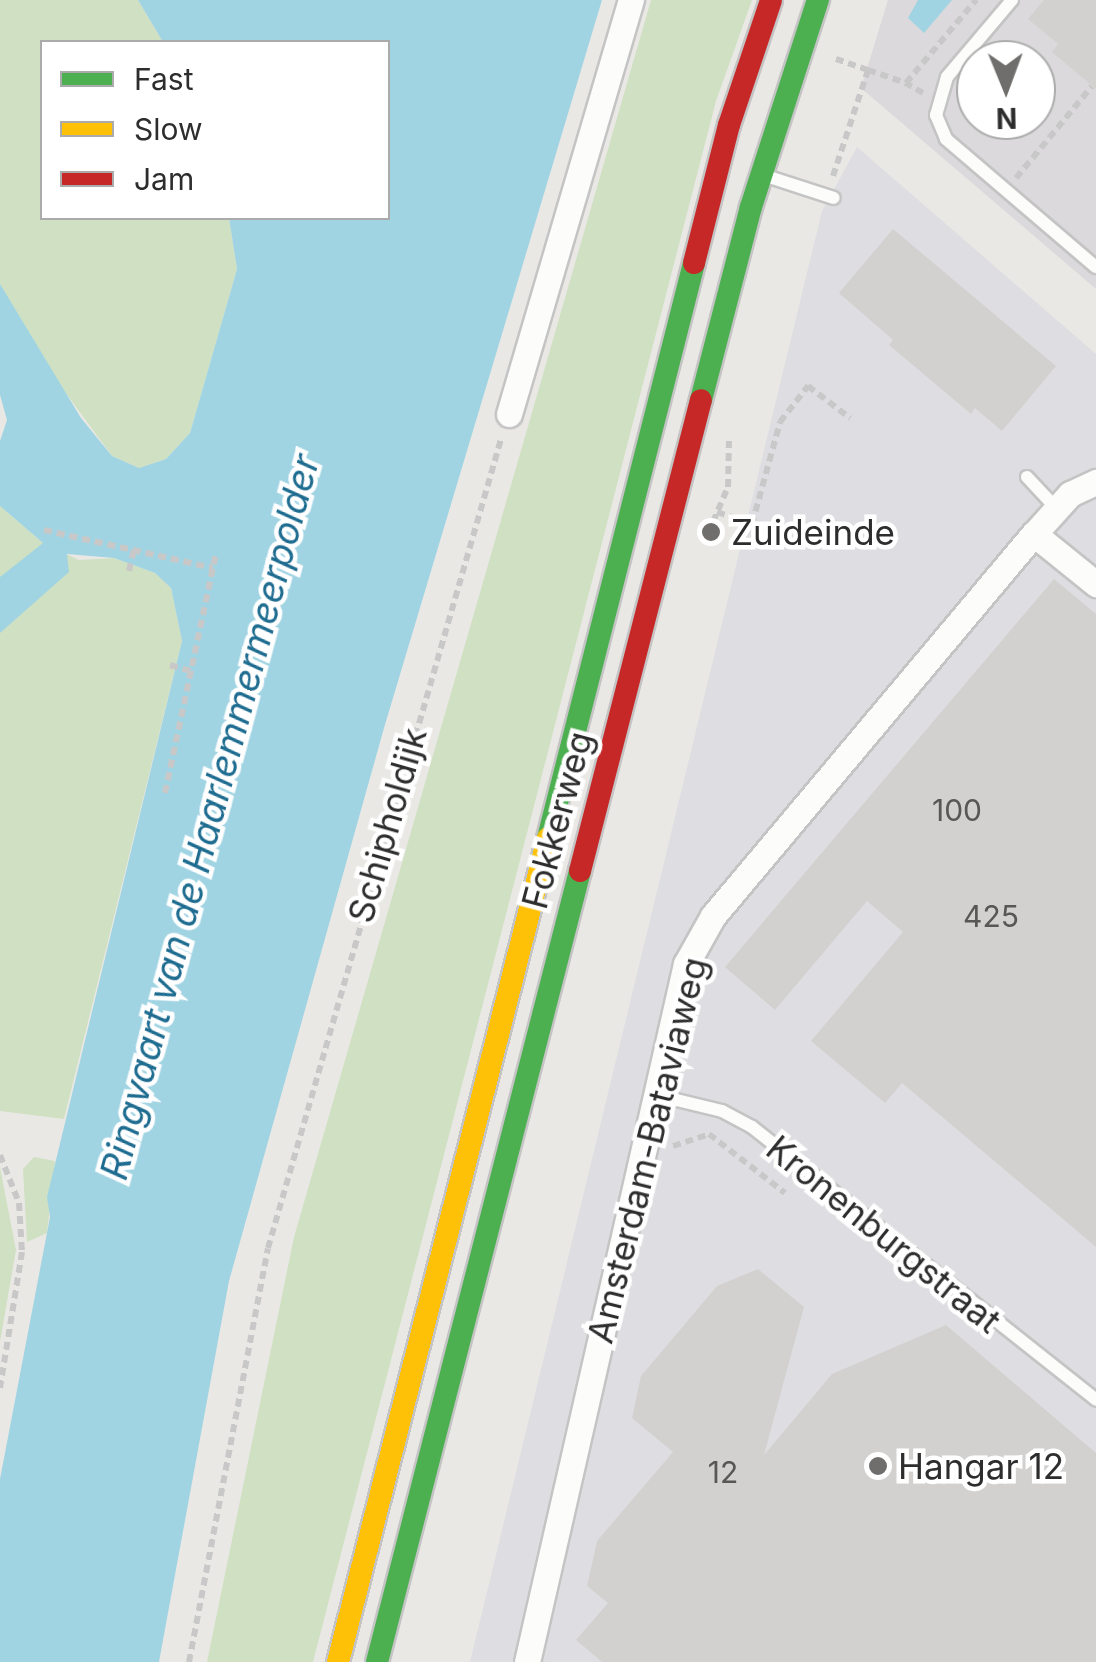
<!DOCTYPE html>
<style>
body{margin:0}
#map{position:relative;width:1096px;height:1662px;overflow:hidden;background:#eae8e5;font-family:Inter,sans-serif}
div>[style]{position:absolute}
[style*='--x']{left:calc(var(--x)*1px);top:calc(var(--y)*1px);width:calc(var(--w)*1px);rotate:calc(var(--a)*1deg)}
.industrial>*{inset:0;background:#dbd9db}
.airport>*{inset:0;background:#dedee2}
.green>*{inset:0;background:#cfe1c2}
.water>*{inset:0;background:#a1d4e3}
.building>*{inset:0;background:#d3d1cf}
.path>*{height:6px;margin-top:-3px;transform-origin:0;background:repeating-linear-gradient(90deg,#c8c8c8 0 8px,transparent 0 13px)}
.roads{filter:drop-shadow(2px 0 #c4c4c4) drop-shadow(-2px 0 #c4c4c4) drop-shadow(0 2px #c4c4c4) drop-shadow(0 -2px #c4c4c4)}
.lane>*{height:12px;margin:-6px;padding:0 6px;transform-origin:6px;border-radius:6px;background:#fcfcfb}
.street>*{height:25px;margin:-12.5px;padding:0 12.5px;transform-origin:12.5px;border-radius:12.5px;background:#fcfcfb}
.fast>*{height:22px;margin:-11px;padding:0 11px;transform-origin:11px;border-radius:11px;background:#4caf50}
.slow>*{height:22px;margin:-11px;padding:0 11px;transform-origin:11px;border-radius:11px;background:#ffc107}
.jam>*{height:22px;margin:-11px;padding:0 11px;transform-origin:11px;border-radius:11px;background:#c62828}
.dots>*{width:28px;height:28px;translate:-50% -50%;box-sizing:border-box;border:5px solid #fff;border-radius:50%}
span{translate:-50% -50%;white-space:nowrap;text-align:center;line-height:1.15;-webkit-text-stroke:9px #fff;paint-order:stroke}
.number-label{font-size:30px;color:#575756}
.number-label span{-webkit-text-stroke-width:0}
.poi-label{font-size:35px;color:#2d2d2d}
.left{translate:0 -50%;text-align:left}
.street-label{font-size:35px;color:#2d2d2d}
.water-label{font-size:38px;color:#1e6c90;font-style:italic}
.legend{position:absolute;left:40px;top:40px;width:350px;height:180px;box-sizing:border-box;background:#fff;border:2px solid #ababab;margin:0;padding:12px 18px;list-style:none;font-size:30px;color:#2d2d2d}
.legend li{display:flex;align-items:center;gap:20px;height:50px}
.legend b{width:50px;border:2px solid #ababab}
.north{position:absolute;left:956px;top:40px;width:100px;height:100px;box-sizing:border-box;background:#fff;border:2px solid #ababab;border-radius:50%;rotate:179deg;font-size:28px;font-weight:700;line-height:40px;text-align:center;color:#2d2d2d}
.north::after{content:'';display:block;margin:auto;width:35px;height:45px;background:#6f6e6d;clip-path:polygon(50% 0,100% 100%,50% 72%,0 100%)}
</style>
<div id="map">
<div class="industrial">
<div style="clip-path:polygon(evenodd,888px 0,1096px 0,1096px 289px,861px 88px,888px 0,976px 60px,1036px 60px,1036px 120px,976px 120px,976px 60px)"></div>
</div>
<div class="airport">
<div style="clip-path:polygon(857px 147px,1096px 354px,1096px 1662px,470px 1662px,822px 211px)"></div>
</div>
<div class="green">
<div style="clip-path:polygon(0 0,138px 0,163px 42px,42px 42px,42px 218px,229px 218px,237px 269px,190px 433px,166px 459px,139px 468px,112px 456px,40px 358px,0 284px)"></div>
<div style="clip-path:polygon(651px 0,752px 0,716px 101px,313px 1662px,207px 1662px,294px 1237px)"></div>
<div style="clip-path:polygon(0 506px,43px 543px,79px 560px,114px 558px,155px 573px,171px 588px,182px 641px,64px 1119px,0 1111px)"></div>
<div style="clip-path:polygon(34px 1157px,55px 1161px,47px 1233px,27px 1242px,23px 1169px)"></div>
<div style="clip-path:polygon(0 1167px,16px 1250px,0 1342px)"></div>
</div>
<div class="water">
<div style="clip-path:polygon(138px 0,602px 0,384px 728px,229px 1281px,159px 1662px,0 1662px,0 1479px,50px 1217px,47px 1197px,182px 641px,171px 588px,155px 573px,114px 558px,67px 554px,69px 572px,0 633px,0 577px,43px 543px,0 506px,0 441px,7px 420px,0 395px,0 284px,81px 418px,112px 456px,139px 468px,166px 459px,190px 433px,237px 269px,229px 218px,388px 218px,388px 42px,163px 42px)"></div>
<div style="clip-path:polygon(918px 0,952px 0,924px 33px,908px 18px)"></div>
</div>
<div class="building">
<div style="clip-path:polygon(1044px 0,1096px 0,1096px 89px,1052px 52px,1058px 44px,1028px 19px)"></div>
<div style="clip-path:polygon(893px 229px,1056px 366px,1002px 431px,975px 408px,971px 414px,889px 345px,893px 340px,839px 293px)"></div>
<div style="clip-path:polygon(1054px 579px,1096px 614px,1096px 1247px,902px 1083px,885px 1103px,811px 1041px,903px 932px,867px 901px,775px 1010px,725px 967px)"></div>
<div style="clip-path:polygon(758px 1269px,804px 1307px,764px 1455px,832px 1374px,946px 1325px,1096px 1453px,1096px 1662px,602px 1662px,576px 1640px,608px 1603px,587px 1586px,597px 1541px,673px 1452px,632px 1418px,641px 1376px,717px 1286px)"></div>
</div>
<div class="path">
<div style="--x:868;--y:70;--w:40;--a:18.9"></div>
<div style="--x:923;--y:93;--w:20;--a:-150"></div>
<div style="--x:906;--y:83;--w:109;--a:-49.9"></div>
<div style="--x:833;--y:176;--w:112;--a:-71.7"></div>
<div style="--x:868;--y:70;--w:34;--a:-161"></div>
<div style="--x:1016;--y:178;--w:119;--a:-50.4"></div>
<div style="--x:717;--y:512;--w:37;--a:19"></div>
<div style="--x:752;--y:524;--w:106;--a:-74.6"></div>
<div style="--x:780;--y:422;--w:46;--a:-52.1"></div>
<div style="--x:808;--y:386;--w:53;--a:37.3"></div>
<div style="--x:713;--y:522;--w:38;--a:-67"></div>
<div style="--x:728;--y:487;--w:46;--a:-88.8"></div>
<div style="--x:44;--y:530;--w:173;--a:12.7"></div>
<div style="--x:129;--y:571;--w:22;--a:-77"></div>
<div style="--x:170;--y:665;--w:22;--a:16"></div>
<div style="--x:165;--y:793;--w:244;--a:-78"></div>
<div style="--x:673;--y:1146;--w:38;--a:-18"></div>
<div style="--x:709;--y:1134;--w:96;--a:37.8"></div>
<div style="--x:0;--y:1155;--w:52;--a:68.4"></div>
<div style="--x:19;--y:1203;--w:49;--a:86.5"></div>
<div style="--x:22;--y:1252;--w:138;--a:99.2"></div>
<div style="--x:189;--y:1662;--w:421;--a:-79.2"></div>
<div style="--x:268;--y:1248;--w:842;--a:-73.93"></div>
</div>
<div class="roads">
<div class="lane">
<div style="--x:1012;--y:0;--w:101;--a:130.2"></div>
<div style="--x:947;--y:77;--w:40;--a:106"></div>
<div style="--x:936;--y:115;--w:26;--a:67"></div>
<div style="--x:946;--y:139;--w:197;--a:40.5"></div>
<div style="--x:766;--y:176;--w:71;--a:17.9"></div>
<div style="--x:1027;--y:477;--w:42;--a:46.9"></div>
<div style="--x:656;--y:1095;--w:68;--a:13.6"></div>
<div style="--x:722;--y:1111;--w:34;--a:28"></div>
<div style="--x:752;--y:1127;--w:439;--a:38.4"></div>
</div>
<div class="street">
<div style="--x:509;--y:414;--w:432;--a:-73.6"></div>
<div style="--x:1034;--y:534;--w:80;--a:38.9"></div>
<div style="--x:527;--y:1662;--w:716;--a:-77.17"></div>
<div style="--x:686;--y:964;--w:55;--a:-60.6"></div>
<div style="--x:713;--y:916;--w:499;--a:-50"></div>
<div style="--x:1034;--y:534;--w:54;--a:-48"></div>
<div style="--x:1070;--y:494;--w:29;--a:-25"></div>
</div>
<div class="fast">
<div style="--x:701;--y:400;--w:199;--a:-75.5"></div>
<div style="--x:751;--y:207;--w:218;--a:-72.1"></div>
<div style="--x:548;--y:838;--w:593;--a:-75.75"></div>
<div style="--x:377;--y:1662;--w:817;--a:-75.61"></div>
</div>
<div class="slow">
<div style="--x:338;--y:1662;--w:850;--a:-75.7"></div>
</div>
<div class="jam">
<div style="--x:694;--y:263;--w:142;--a:-75.8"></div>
<div style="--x:729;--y:125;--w:132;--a:-71.4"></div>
<div style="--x:580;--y:871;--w:486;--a:-75.6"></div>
</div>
</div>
<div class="dots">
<div style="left:711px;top:532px;background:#6f6e6d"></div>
<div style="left:878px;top:1466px;background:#6f6e6d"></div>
</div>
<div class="number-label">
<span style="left:957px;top:810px">100</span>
<span style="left:991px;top:916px">425</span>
<span style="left:723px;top:1472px">12</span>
</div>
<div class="poi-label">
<span class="left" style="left:731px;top:532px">Zuideinde</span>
<span class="left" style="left:898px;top:1466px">Hangar 12</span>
</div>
<div class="street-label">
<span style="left:557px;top:820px;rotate:-75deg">Fokkerweg</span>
<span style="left:387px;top:825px;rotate:-74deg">Schipholdijk</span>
<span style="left:647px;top:1150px;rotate:-76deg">Amsterdam-Bataviaweg</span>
<span style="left:884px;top:1234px;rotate:39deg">Kronenburgstraat</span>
</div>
<div class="water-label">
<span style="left:210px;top:817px;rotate:-75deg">Ringvaart van de Haarlemmermeerpolder</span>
</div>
<ul class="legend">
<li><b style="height:12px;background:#4caf50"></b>Fast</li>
<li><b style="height:12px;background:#ffc107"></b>Slow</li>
<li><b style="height:12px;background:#c62828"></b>Jam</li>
</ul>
<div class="north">N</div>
</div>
